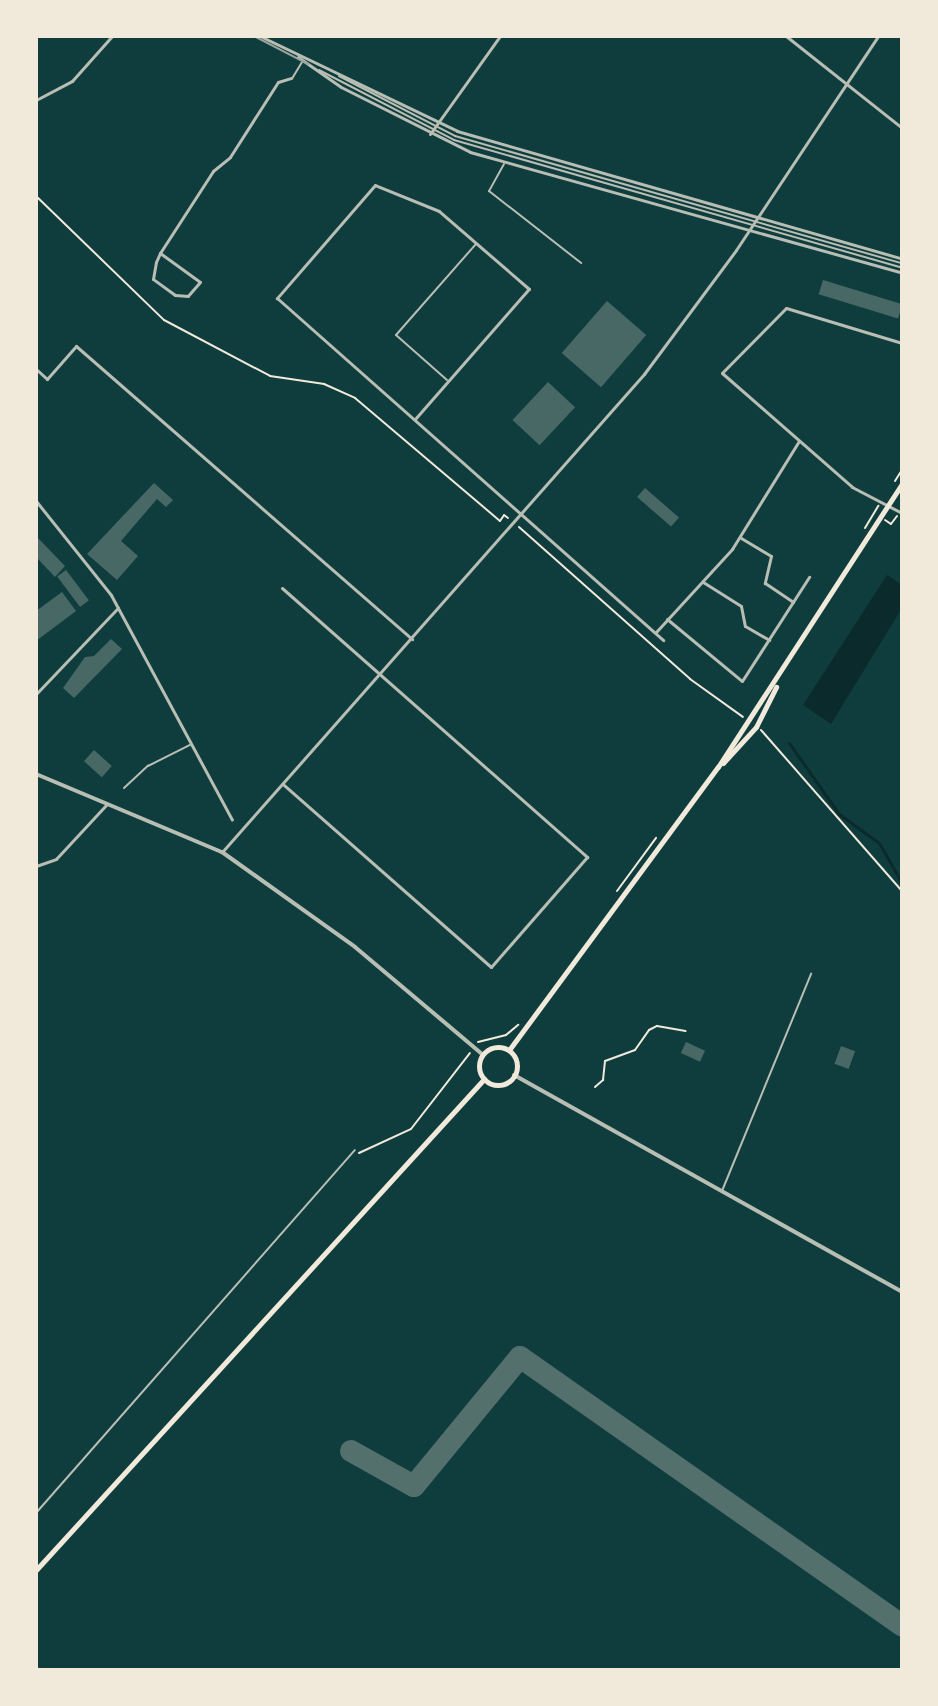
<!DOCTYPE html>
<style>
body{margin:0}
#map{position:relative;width:938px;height:1706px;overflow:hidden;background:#0f3d3e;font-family:Inter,sans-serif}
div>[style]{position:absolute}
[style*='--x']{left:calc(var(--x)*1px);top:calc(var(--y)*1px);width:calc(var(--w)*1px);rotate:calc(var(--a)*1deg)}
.water>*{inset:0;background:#0a2a2b}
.stream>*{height:3px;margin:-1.5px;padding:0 1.5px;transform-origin:1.5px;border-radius:1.5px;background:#0a2a2b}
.taxiway>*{height:22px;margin:-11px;padding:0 11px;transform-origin:11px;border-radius:11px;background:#53706d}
.building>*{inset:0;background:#486865;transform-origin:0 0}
.path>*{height:2px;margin:-1px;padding:0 1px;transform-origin:1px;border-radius:1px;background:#f1e9da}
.service>*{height:2px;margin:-1px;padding:0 1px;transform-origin:1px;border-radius:1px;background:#b8beb3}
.minor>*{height:3px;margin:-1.5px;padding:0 1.5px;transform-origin:1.5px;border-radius:1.5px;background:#b8beb3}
.tertiary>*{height:4px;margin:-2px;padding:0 2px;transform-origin:2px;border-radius:2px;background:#b8beb3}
.secondary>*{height:5px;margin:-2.5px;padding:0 2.5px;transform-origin:2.5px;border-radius:2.5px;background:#f1e9da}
.secondary>.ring{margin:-2.5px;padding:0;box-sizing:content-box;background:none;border:5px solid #f1e9da;border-radius:50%}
.tram>*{height:2px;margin:-1px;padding:0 1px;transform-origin:1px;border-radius:1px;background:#97a49c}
span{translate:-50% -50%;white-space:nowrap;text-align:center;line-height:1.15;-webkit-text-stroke:7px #f1e9da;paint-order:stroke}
.frame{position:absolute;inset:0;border:38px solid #f1e9da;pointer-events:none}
</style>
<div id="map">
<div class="water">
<div style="clip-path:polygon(887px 575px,902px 585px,902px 608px,831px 724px,803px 705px)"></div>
</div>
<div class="stream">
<div style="--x:789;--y:743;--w:87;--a:54.8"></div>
<div style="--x:839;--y:814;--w:49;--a:35.9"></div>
<div style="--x:879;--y:843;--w:46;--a:60.1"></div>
</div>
<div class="taxiway">
<div style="--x:351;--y:1451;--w:72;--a:29.1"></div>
<div style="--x:414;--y:1486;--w:167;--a:-50.6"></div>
<div style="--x:520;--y:1357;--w:467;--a:35.1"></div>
</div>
<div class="building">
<div style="left:823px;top:280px;width:83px;height:15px;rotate:17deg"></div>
<div style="left:607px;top:301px;width:52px;height:69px;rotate:41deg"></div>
<div style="left:548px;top:382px;width:37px;height:52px;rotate:43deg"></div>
<div style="clip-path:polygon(154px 483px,173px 500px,166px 507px,157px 499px,121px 541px,138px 556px,117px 580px,87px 554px)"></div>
<div style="left:645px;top:488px;width:45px;height:12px;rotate:41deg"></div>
<div style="clip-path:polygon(36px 536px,65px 566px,55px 577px,36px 557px)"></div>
<div style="left:66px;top:570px;width:38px;height:11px;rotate:53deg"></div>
<div style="clip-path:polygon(62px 592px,76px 611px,36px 641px,36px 611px)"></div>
<div style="clip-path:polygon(111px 639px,122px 649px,74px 698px,63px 688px,85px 657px,94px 656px)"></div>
<div style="left:94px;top:750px;width:24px;height:15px;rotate:42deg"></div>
<div style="left:686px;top:1042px;width:21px;height:12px;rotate:25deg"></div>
<div style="left:841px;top:1046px;width:15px;height:19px;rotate:20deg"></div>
</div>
<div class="path">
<div style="--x:36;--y:196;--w:178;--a:44.1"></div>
<div style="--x:164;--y:320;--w:120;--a:27.8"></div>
<div style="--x:270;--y:376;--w:55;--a:8.4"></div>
<div style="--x:324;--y:384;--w:34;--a:24"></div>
<div style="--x:355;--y:398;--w:190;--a:40.3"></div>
<div style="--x:500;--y:521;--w:7;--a:-56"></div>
<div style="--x:504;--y:515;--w:5;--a:37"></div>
<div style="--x:895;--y:481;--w:13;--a:-58"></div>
<div style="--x:885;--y:520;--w:7;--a:34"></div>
<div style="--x:891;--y:524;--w:10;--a:-53"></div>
<div style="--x:519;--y:527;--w:229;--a:41.6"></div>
<div style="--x:690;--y:679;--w:65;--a:35.6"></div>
<div style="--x:865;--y:528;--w:26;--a:-59"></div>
<div style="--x:761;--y:730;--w:214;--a:48.8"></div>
<div style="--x:617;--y:891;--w:66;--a:-53.7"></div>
<div style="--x:478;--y:1042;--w:29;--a:-14"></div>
<div style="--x:506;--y:1035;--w:16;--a:-40"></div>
<div style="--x:595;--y:1087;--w:11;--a:-41"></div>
<div style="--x:603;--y:1080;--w:19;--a:-84"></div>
<div style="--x:605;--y:1061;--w:32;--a:-20"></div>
<div style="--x:635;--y:1050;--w:24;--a:-55"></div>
<div style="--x:649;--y:1030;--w:9;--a:-27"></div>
<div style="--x:657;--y:1026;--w:29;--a:10"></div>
<div style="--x:359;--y:1153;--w:57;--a:-24.8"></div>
<div style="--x:411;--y:1129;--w:96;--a:-52.2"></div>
</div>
<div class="service">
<div style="--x:319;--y:70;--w:152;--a:27.4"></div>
<div style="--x:454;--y:140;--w:466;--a:15.9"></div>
<div style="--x:339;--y:76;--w:131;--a:27.3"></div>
<div style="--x:455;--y:136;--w:465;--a:15.9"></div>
<div style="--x:293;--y:77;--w:17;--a:-59"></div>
<div style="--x:504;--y:164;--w:31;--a:119"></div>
<div style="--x:489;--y:191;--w:117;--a:38"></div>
<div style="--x:447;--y:380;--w:68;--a:-138.6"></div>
<div style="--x:396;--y:335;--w:121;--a:-48.7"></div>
<div style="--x:124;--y:788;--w:33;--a:-43"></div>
<div style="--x:148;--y:766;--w:47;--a:-26.6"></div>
<div style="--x:722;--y:1191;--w:235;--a:-67.7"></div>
<div style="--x:36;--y:1513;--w:483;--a:-48.7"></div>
</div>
<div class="minor">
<div style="--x:260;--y:36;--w:219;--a:25.7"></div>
<div style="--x:457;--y:131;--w:463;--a:16"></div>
<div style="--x:786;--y:36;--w:148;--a:38.4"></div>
<div style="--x:298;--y:57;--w:52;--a:34.9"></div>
<div style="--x:341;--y:87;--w:144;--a:26.7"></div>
<div style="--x:470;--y:152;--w:449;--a:15.6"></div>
<div style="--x:36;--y:100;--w:41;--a:-27.8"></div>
<div style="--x:72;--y:81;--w:60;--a:-48.4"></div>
<div style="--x:430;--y:134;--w:120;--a:-54.5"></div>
<div style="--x:160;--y:253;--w:49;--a:35.9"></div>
<div style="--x:200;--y:282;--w:18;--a:131"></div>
<div style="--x:188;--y:296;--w:13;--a:-176"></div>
<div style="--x:175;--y:295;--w:27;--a:-144"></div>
<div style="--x:153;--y:279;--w:17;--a:-80"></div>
<div style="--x:156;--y:262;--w:10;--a:-66"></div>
<div style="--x:160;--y:253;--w:98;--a:-57.1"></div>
<div style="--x:213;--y:171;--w:22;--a:-39"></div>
<div style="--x:230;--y:157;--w:89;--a:-57.4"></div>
<div style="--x:278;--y:82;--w:14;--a:-17"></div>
<div style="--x:902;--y:343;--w:121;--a:-163.2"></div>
<div style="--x:786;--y:308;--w:91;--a:134.6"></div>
<div style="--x:722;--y:373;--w:173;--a:41.2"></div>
<div style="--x:852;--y:487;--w:56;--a:27.5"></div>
<div style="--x:36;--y:369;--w:15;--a:42"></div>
<div style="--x:47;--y:379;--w:44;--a:-48.7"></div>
<div style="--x:76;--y:346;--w:446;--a:41.1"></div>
<div style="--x:415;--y:419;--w:173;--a:-48.8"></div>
<div style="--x:529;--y:289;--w:119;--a:-139.1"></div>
<div style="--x:439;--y:211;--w:69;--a:-157.9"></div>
<div style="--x:375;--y:185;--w:150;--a:130.9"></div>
<div style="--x:277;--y:298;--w:516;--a:41.54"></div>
<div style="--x:36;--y:501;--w:120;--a:51.4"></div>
<div style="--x:111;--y:595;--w:255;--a:61.7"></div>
<div style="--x:741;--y:538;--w:35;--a:31"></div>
<div style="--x:771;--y:556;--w:28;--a:103"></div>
<div style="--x:765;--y:583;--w:34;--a:34"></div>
<div style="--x:703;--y:582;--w:45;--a:32.3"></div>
<div style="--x:741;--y:606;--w:20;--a:79"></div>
<div style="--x:745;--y:626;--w:28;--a:30"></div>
<div style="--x:282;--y:588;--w:407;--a:41.4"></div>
<div style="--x:587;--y:857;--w:146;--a:131.1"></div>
<div style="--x:491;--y:967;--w:277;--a:-138.7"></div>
<div style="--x:667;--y:619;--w:97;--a:39.6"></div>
<div style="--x:742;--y:681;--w:124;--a:-57.2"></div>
<div style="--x:656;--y:632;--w:113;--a:-47.5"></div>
<div style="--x:732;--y:549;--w:127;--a:-58.2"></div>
<div style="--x:36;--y:694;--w:119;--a:-46.4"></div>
<div style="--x:222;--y:852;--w:638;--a:-48.56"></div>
<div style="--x:644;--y:374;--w:154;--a:-53.4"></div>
<div style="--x:736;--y:250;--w:257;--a:-56.4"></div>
<div style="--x:36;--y:866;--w:21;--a:-19"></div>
<div style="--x:56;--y:859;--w:75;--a:-47.2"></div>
</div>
<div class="tertiary">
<div style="--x:36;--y:774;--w:202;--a:22.8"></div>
<div style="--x:222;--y:852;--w:163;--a:35.5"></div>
<div style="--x:355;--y:947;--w:166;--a:40.1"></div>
<div style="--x:514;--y:1075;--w:445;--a:29.2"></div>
</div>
<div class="secondary">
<div style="--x:723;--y:763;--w:49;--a:-47.5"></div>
<div style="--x:756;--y:727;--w:45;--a:-63.4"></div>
<div class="ring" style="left:479px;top:1047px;width:33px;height:33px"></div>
<div style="--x:509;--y:1050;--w:352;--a:-53.6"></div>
<div style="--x:718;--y:767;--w:338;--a:-57"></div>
<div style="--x:36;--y:1570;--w:665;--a:-47.62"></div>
<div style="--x:36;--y:1669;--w:1;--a:90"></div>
</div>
<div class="tram">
<div style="--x:254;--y:36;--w:61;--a:27.4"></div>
</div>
<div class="frame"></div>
</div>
